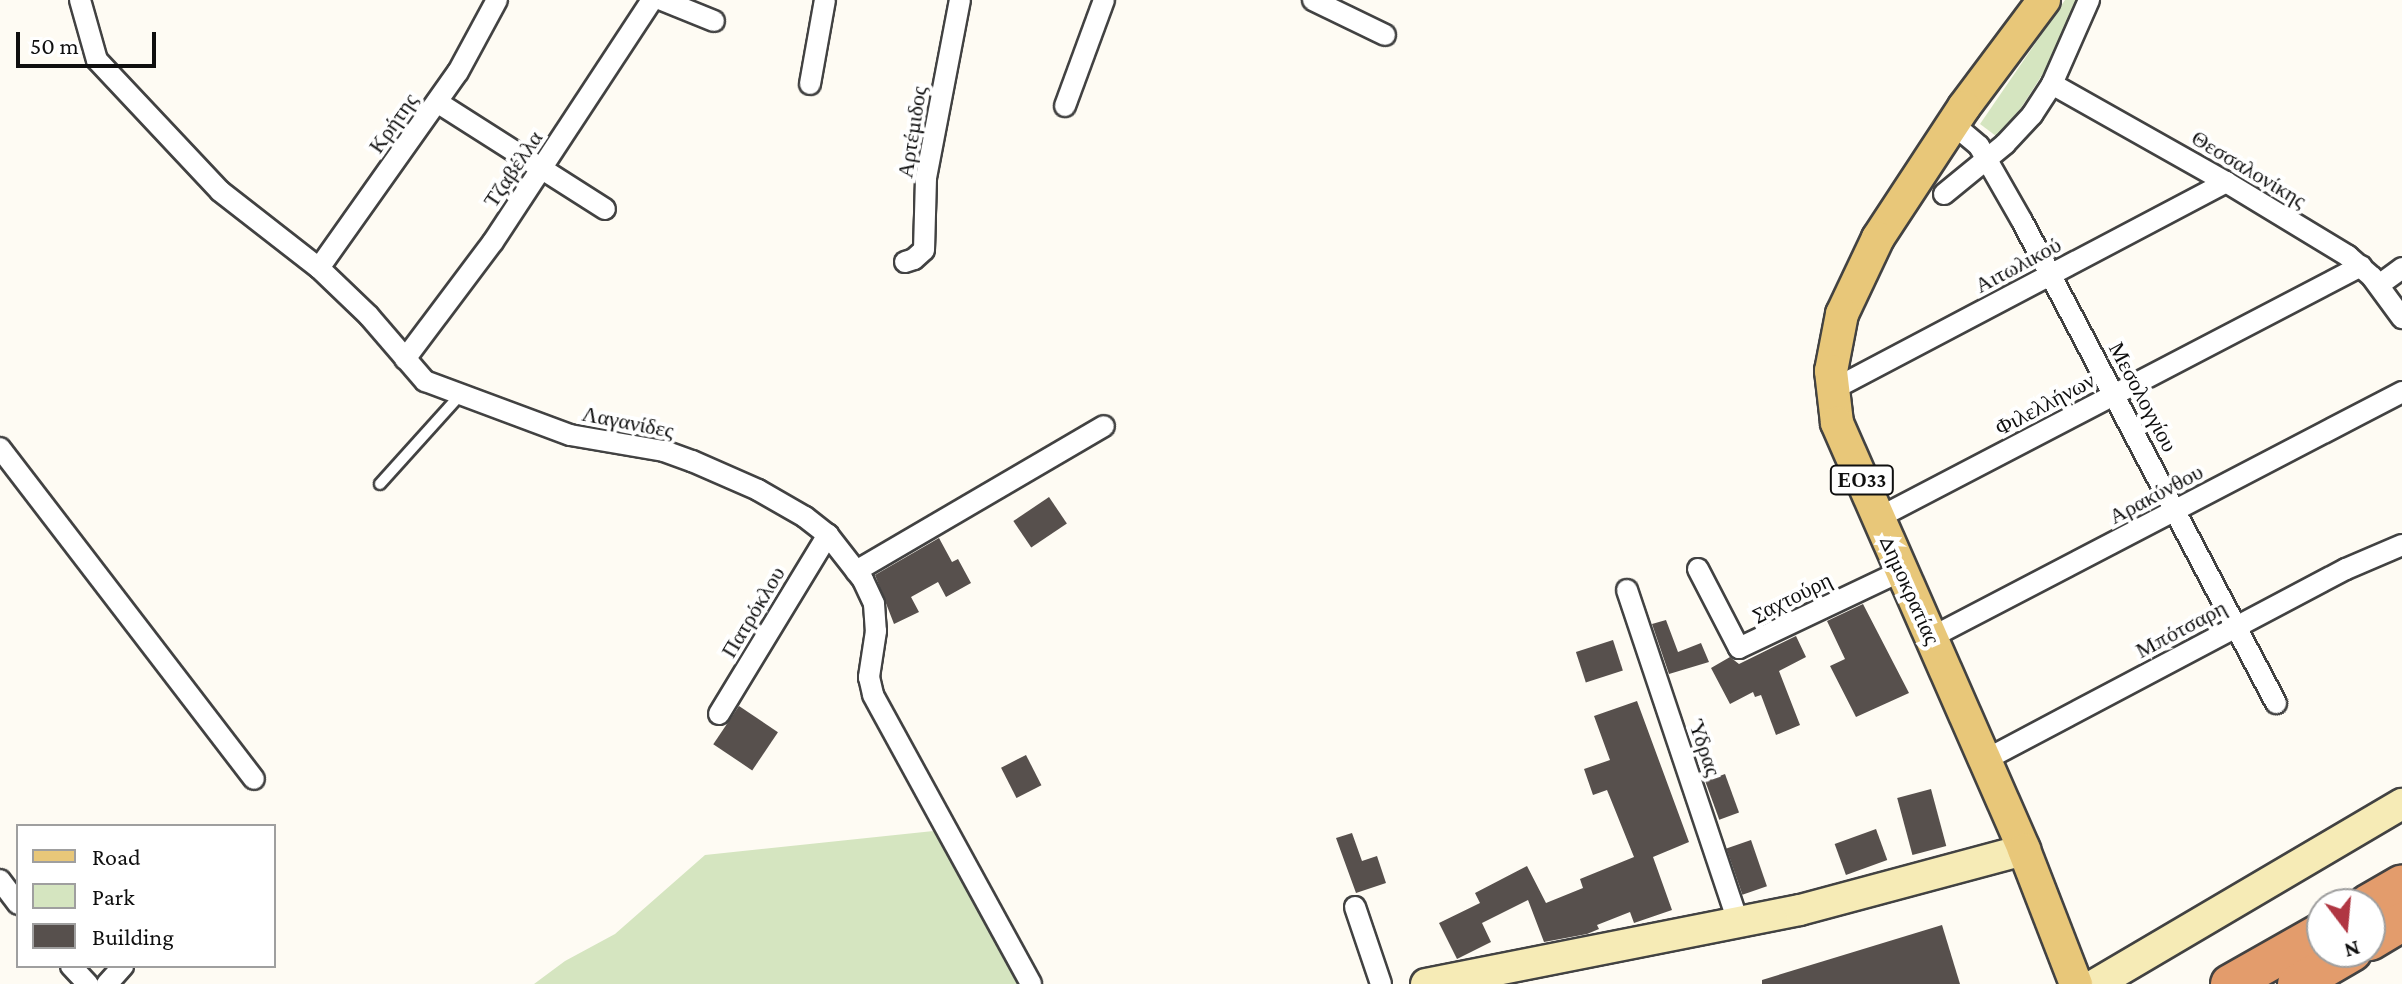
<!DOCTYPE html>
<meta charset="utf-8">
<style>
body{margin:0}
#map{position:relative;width:2402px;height:984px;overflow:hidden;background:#fefbf3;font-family:"Crimson Pro",serif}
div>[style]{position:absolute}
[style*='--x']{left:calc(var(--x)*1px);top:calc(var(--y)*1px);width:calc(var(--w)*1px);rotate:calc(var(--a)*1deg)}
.green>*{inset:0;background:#d5e5c0}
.building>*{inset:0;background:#57504d;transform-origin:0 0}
.roads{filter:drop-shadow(2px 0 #424242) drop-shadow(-2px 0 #424242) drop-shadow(0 2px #424242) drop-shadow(0 -2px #424242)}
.lane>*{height:10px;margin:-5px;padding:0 5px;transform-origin:5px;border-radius:5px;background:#fff}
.street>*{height:20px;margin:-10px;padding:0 10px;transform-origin:10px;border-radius:10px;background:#fff}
.secondary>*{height:30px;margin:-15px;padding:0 15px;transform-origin:15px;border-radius:15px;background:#f6ebb6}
.primary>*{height:32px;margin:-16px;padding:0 16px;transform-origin:16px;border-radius:16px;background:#e8c779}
.highway>*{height:38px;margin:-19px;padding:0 19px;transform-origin:19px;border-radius:19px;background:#e39c6c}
span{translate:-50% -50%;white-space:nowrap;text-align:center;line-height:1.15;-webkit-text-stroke:8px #fff;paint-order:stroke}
.shield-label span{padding:2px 6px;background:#fff;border:2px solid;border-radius:6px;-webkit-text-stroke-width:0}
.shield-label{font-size:20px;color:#0f0f0f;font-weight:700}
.street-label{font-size:22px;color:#0f0f0f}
.legend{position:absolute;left:16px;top:824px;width:260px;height:144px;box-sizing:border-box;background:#fff;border:2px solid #9f9f9f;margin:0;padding:10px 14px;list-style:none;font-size:24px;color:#0f0f0f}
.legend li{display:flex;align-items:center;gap:16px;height:40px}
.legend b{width:40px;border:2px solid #9f9f9f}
.north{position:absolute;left:2306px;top:888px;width:80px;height:80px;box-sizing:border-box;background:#fff;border:2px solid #9f9f9f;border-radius:50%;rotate:164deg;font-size:22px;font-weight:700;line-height:32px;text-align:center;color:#0f0f0f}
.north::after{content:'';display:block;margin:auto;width:28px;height:36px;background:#b03743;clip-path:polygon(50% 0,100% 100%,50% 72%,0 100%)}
.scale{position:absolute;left:16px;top:32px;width:140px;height:36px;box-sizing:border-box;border:4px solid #0f0f0f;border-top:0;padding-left:10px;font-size:24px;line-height:28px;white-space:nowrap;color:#0f0f0f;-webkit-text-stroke:6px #fff;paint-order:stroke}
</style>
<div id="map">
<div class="green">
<div style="clip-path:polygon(2065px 0,2076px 0,2051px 61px,2021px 108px,1996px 136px,1980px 124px)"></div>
<div style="clip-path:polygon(943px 830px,1026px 984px,534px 984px,565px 961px,615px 934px,705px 855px)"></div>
</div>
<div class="building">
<div style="left:1049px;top:497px;width:32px;height:43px;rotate:56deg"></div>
<div style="clip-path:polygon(939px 538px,952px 562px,958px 559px,971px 583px,946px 597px,938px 582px,911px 597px,919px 612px,894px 624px,875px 575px)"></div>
<div style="clip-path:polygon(1863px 604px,1909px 693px,1856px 717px,1830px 666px,1845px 659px,1827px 621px)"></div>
<div style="clip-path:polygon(1666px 620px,1678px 652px,1701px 643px,1709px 662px,1669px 674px,1652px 624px)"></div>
<div style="clip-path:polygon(1796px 636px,1806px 657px,1779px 671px,1800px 725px,1776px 735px,1761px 695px,1755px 697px,1753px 692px,1730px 704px,1711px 668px,1730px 657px,1739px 664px)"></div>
<div style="left:1613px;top:640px;width:32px;height:39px;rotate:72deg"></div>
<div style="clip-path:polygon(1637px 701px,1689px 842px,1653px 857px,1672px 910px,1634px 923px,1630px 912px,1597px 925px,1599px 929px,1587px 934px,1544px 942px,1528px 900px,1482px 923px,1491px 942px,1457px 959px,1439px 923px,1480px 903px,1475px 893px,1527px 866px,1546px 903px,1583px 888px,1580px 879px,1634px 857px,1607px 790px,1593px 795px,1584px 769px,1610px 760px,1594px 716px)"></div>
<div style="left:739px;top:706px;width:47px;height:46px;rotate:34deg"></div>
<div style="left:1026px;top:755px;width:34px;height:28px;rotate:63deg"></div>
<div style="left:1725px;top:774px;width:41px;height:21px;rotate:70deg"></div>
<div style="left:1931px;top:789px;width:59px;height:35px;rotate:75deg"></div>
<div style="left:1876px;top:829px;width:33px;height:44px;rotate:70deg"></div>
<div style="clip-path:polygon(1352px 833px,1362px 861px,1377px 856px,1386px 883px,1356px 893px,1336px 838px)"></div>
<div style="left:1751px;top:840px;width:49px;height:26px;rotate:71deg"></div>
<div style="clip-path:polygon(1942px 925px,1960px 984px,1762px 984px,1762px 980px)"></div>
</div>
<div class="roads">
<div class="lane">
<div style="--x:380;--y:484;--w:120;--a:-48"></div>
</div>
<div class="street">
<div style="--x:80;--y:0;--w:62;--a:74.2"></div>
<div style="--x:97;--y:60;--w:180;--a:46.8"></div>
<div style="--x:220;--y:191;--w:125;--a:37.9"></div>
<div style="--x:319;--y:268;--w:69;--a:43.8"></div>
<div style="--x:369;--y:316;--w:86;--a:49.3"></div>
<div style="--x:425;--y:381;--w:155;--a:20.4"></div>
<div style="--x:570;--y:435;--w:95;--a:9.7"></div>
<div style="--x:664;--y:451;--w:30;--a:20"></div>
<div style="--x:692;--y:461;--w:72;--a:23.7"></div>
<div style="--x:758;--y:490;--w:54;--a:29.9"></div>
<div style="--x:805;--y:517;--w:29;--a:38"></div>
<div style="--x:828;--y:535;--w:57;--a:52.1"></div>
<div style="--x:863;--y:580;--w:26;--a:65"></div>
<div style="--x:874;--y:604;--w:27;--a:86"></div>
<div style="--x:876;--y:631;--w:47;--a:98.7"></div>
<div style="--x:869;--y:677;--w:18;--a:77"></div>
<div style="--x:873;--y:695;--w:329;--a:61.3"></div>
<div style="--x:662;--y:0;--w:56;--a:22"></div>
<div style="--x:1313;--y:0;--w:80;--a:25.9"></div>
<div style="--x:810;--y:84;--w:85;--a:-79.9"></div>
<div style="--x:2052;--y:84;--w:200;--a:29.4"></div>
<div style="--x:2226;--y:182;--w:143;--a:31.2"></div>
<div style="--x:2348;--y:256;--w:32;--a:41"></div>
<div style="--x:2372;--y:277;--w:51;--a:53.8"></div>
<div style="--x:437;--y:102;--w:199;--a:32.5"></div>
<div style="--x:1065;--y:106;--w:113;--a:-69.8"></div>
<div style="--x:1953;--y:124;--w:34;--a:40"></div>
<div style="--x:1979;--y:146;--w:86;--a:60.2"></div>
<div style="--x:2022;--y:221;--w:545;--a:62.21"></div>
<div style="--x:1944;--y:194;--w:79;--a:-39.3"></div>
<div style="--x:2005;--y:144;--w:40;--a:-47"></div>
<div style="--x:2032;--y:115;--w:37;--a:-57"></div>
<div style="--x:2052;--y:84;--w:92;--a:-66.2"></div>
<div style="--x:905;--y:262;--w:9;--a:-18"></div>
<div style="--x:914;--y:259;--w:13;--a:-42"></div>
<div style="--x:924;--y:250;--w:72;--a:-88.4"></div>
<div style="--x:926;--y:178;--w:181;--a:-79.2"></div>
<div style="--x:319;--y:268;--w:240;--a:-54.7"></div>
<div style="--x:458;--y:72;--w:82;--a:-61.6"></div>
<div style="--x:2379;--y:285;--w:29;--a:-36"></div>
<div style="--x:405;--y:359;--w:146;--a:-53.1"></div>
<div style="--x:493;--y:242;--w:290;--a:-56.7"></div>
<div style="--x:1832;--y:390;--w:446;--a:-27.8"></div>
<div style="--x:0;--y:448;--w:417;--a:52.5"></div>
<div style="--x:1878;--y:518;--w:545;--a:-27.55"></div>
<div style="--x:1698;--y:569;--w:89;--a:62.6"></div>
<div style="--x:1739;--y:648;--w:179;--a:-25.4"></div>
<div style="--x:856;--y:571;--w:287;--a:-30.3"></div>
<div style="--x:1627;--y:590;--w:349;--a:71.5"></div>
<div style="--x:1932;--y:637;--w:530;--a:-27.53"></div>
<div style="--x:719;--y:714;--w:210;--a:-58.7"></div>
<div style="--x:1985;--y:760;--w:408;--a:-27.9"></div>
<div style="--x:2346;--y:569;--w:61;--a:-23.2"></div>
<div style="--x:0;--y:880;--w:30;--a:53"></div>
<div style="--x:1355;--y:907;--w:81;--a:71.3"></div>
<div style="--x:71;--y:966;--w:25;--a:47"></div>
<div style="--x:107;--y:984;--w:24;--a:-48"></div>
</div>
<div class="secondary">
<div style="--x:1426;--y:984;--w:381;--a:-11.2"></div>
<div style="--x:1800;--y:910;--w:232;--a:-15"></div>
<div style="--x:2096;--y:984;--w:355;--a:-30.5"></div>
</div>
<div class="primary">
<div style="--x:2044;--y:0;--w:134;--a:126.8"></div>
<div style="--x:1964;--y:107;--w:157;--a:123.3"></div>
<div style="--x:1878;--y:238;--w:84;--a:115.3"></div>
<div style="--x:1842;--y:314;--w:58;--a:100.9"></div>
<div style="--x:1831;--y:371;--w:52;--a:83.4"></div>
<div style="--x:1837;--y:423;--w:466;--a:66.3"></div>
<div style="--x:2024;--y:850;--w:144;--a:68.8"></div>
</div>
<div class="highway">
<div style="--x:2368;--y:904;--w:39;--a:-30"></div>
<div style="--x:2370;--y:941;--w:37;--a:-31"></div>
<div style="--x:2230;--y:984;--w:106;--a:-29.5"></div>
<div style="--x:2297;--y:984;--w:64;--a:-30.2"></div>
</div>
</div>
<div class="shield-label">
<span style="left:1862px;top:480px">ΕΟ33</span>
</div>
<div class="street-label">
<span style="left:393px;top:123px;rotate:-55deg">Κρήτης</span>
<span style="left:912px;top:132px;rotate:-81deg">Αρτέμιδος</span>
<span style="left:513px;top:169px;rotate:-56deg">Τζαβέλλα</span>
<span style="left:2249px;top:169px;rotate:31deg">Θεσσαλονίκης</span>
<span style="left:2018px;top:265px;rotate:-28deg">Αιτωλικού</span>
<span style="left:2143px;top:397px;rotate:62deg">Μεσολογγίου</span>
<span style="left:2045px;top:404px;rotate:-28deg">Φιλελλήνων</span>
<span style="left:628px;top:422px;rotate:11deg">Λαγανίδες</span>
<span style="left:2156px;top:494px;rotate:-28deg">Αρακύνθου</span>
<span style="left:1910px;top:590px;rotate:66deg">Δημοκρατίας</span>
<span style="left:1792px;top:597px;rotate:-26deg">Σαχτούρη</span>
<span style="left:753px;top:612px;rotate:-59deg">Πατρόκλου</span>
<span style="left:2181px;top:629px;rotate:-28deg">Μπότσαρη</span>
<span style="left:1705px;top:748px;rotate:71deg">Ύδρας</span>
</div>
<ul class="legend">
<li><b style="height:10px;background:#e8c779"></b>Road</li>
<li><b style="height:22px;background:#d5e5c0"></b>Park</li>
<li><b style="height:22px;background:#57504d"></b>Building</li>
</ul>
<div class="north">N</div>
<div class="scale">50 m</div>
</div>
